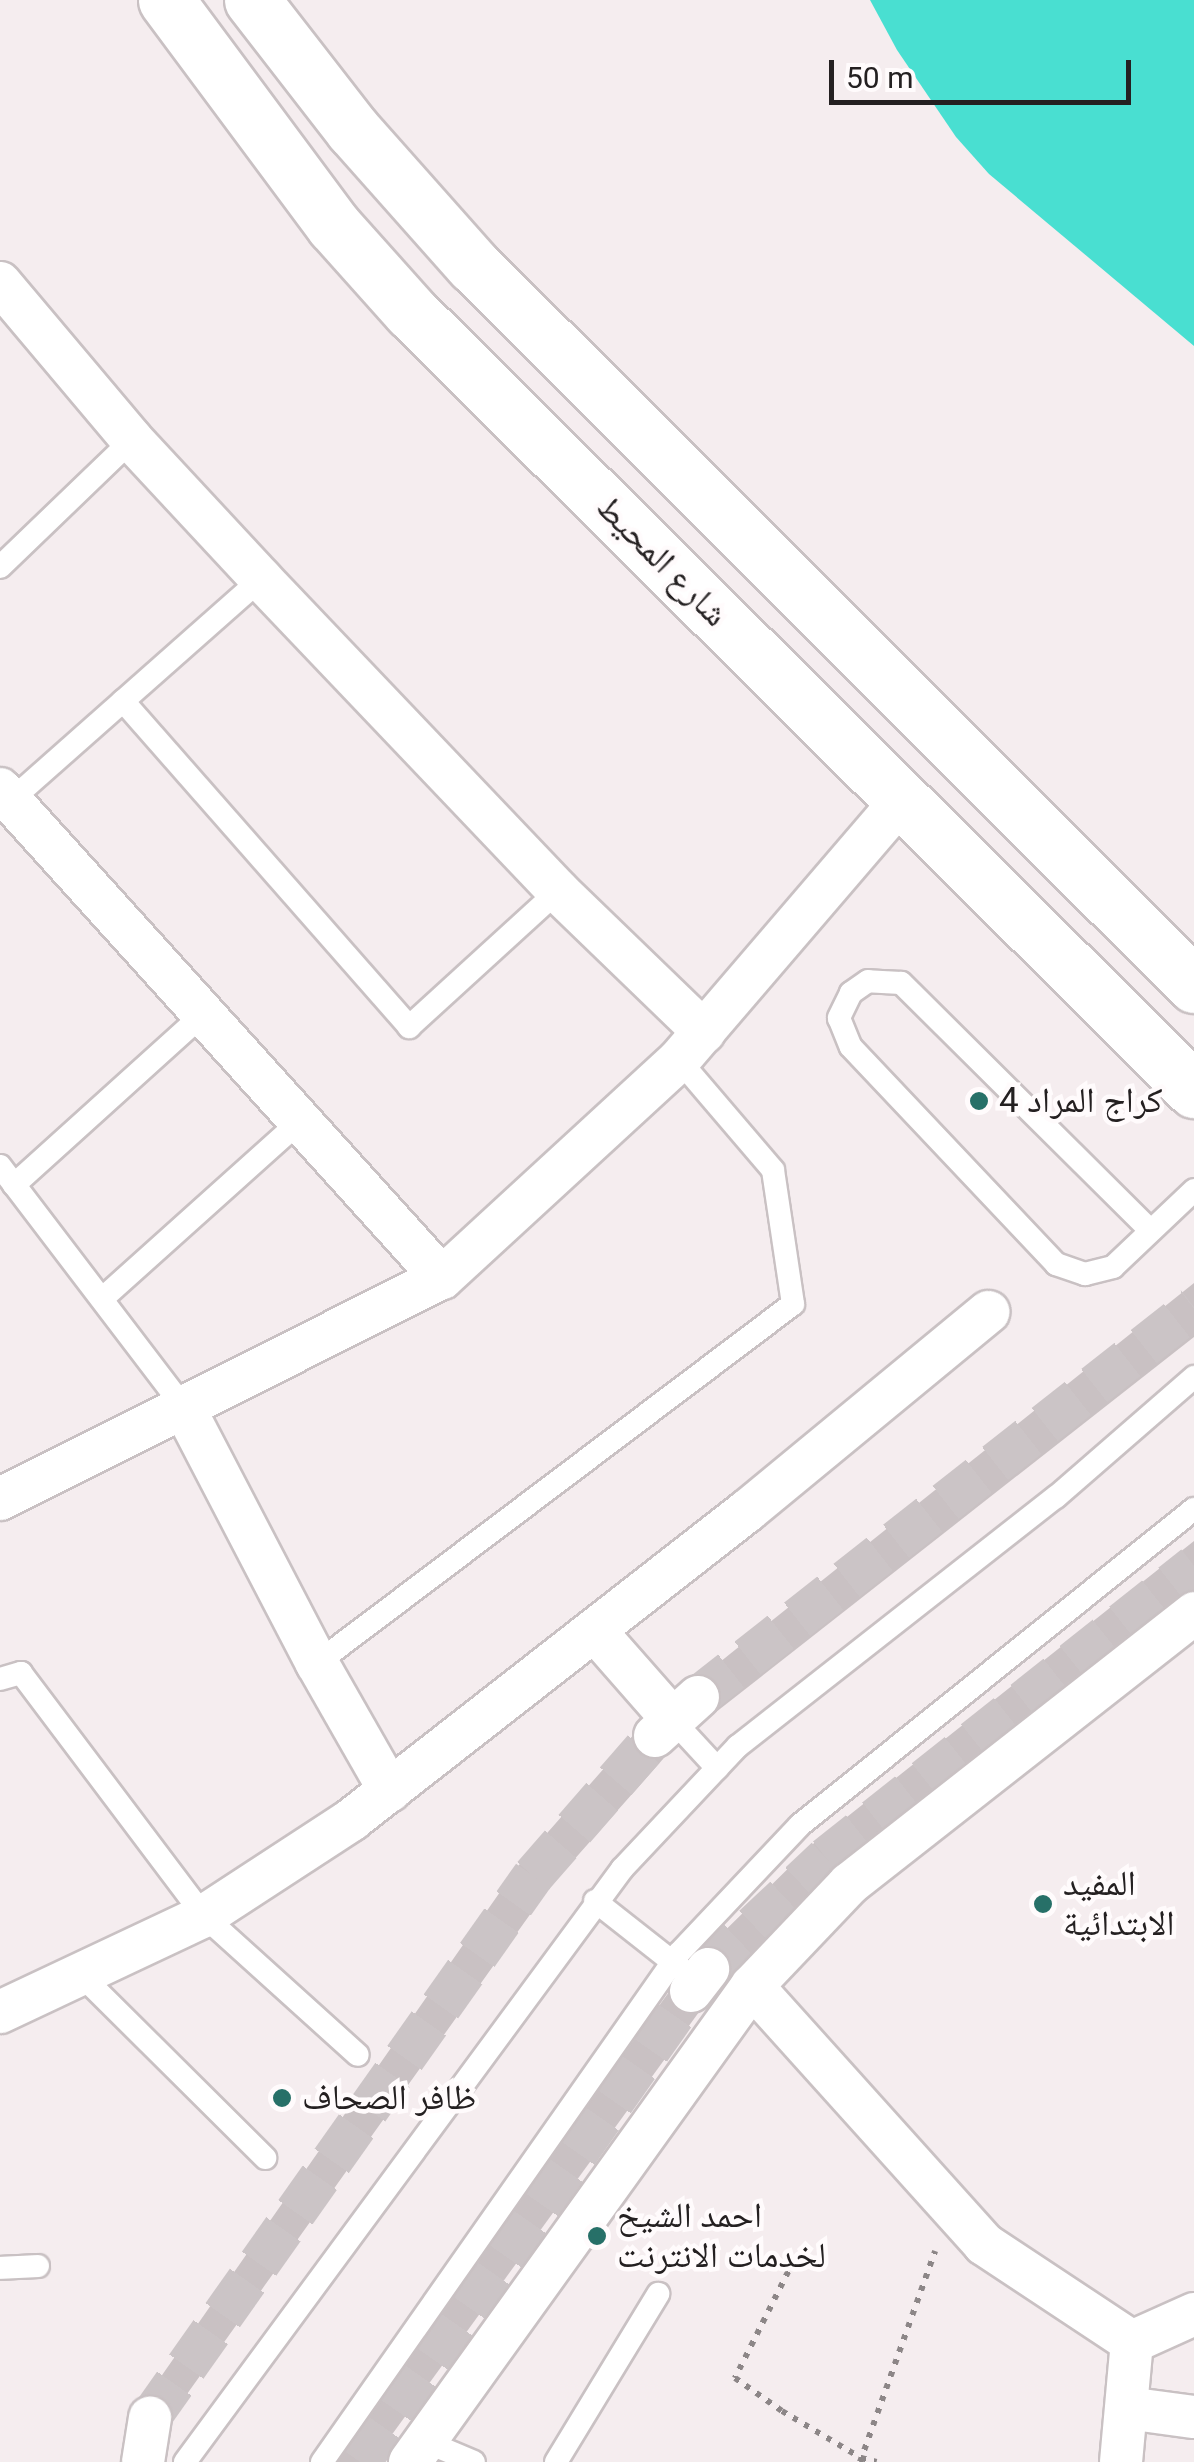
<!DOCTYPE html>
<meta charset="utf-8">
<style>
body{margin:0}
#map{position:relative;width:1194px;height:2462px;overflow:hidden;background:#f5edef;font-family:Roboto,"Noto Naskh Arabic",sans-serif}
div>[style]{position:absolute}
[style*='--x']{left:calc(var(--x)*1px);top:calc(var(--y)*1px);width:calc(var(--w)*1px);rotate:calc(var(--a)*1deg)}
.water>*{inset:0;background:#49dfd1}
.building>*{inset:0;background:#c9c1c3;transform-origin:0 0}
.street-tunnel>*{height:42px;margin-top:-21px;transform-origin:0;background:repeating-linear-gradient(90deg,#cbc4c6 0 42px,transparent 0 63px)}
.path>*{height:6px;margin-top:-3px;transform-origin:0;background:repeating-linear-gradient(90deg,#8c8687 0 5px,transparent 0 13px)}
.roads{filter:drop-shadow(2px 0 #c9c1c3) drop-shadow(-2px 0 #c9c1c3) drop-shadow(0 2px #c9c1c3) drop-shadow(0 -2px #c9c1c3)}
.lane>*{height:22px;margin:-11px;padding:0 11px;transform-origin:11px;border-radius:11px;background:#fff}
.street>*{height:42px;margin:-21px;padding:0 21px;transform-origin:21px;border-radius:21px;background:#fff}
.primary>*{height:55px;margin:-27.5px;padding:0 27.5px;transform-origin:27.5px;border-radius:27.5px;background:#fff}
.dots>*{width:28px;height:28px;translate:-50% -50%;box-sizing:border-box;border:5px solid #fffbfc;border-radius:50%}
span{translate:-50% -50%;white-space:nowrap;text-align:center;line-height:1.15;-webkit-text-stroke:9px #fffbfc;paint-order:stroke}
.street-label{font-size:35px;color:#242021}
.poi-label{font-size:35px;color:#242021}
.left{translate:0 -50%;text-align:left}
.scale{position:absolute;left:829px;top:60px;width:302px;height:45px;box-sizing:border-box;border:5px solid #242021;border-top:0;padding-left:12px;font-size:30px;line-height:35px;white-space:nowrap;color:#242021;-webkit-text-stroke:8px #fffbfc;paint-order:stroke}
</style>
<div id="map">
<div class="water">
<div style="clip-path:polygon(870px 0,1194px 0,1194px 346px,989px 174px,956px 137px,897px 50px)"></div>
</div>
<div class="building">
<div style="clip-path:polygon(1194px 1283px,1194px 1337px,711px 1716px,690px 1686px)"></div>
<div style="clip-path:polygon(1194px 1541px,1194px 1589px,837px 1870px,723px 1981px,696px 1959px,813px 1844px)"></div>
<div style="clip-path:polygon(643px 1724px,671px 1750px,549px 1888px,162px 2429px,139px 2408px,519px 1865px)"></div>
<div style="left:677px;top:1981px;width:36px;height:588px;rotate:36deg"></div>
</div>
<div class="street-tunnel">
<div style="--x:698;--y:1697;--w:631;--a:-38.18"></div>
<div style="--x:708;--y:1969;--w:162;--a:-43.2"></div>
<div style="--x:826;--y:1858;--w:470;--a:-38.4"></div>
<div style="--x:150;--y:2418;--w:664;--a:-54.75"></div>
<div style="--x:533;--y:1876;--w:186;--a:-48.9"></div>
<div style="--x:360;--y:2462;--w:576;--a:-54.9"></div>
</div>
<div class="path">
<div style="--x:794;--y:2260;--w:132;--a:116.6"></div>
<div style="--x:735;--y:2378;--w:57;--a:35.1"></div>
<div style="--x:782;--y:2411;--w:92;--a:30.7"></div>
<div style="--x:861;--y:2458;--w:16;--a:14"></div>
<div style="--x:860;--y:2462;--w:224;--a:-70.4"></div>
</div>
<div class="roads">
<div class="lane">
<div style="--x:0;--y:567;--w:183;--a:-43.9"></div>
<div style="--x:123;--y:701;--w:434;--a:48.7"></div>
<div style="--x:409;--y:1027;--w:202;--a:-42.4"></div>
<div style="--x:10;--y:801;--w:335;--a:-41.5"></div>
<div style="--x:0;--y:1166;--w:302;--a:52.7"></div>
<div style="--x:14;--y:1185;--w:255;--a:-42.1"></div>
<div style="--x:1150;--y:1230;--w:351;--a:-135.2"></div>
<div style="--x:901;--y:983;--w:33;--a:-177"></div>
<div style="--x:868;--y:981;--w:21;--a:145"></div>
<div style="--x:851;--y:993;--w:28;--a:116"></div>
<div style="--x:839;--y:1018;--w:31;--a:68"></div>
<div style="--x:851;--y:1047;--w:299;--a:46.6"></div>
<div style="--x:1056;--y:1264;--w:31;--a:19"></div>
<div style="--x:1085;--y:1274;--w:29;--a:-14"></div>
<div style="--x:1113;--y:1267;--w:112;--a:-43.5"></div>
<div style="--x:103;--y:1298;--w:265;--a:-41.9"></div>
<div style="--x:317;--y:1663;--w:596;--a:-37.02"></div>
<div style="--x:793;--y:1304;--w:135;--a:-98.5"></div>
<div style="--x:773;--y:1170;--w:145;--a:-130.5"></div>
<div style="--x:0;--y:1679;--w:22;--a:-16"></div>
<div style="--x:21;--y:1673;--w:304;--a:53"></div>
<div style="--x:204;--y:1916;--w:207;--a:42.1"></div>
<div style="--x:669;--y:1716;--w:71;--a:47.3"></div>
<div style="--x:595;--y:1901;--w:113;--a:38.2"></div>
<div style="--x:78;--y:1972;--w:264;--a:44.8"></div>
<div style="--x:0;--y:2268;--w:38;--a:-3"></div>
<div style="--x:424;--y:2441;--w:54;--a:22.8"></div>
<div style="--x:185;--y:2462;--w:737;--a:-53.61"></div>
<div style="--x:622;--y:1869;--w:169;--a:-46.7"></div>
<div style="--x:738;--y:1746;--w:404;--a:-38.1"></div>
<div style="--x:1056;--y:1497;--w:183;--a:-41"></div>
<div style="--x:322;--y:2462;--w:622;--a:-54.96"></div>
<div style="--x:679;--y:1953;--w:176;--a:-46.6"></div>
<div style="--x:800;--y:1825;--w:505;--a:-38.73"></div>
<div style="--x:556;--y:2462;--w:197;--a:-58.7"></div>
</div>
<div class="street">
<div style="--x:0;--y:283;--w:205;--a:49.9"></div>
<div style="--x:132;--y:440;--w:190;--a:47.1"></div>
<div style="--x:261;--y:579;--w:431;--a:46.4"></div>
<div style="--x:558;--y:891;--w:203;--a:44"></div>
<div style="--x:0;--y:789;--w:659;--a:47.89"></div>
<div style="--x:183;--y:1406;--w:290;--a:62.5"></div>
<div style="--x:317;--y:1663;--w:147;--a:60.3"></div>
<div style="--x:0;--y:1499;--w:494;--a:-26.6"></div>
<div style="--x:442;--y:1278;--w:322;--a:-42.6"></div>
<div style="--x:679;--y:1060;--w:343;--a:-49.4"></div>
<div style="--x:595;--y:1631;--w:98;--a:48.7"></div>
<div style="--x:655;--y:1736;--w:58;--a:-42.2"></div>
<div style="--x:752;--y:1986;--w:347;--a:48"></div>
<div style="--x:984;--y:2244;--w:178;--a:33.5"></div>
<div style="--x:691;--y:1991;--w:28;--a:-52"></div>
<div style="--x:0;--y:2012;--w:225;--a:-25.2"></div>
<div style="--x:204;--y:1916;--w:176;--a:-33.1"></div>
<div style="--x:351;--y:1820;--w:502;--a:-37.97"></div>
<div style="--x:747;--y:1511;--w:313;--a:-39.5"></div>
<div style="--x:1132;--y:2342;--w:68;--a:-24.3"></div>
<div style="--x:1127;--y:2408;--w:68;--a:7.7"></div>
<div style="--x:143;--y:2462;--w:45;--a:-81"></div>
<div style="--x:410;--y:2462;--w:586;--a:-54.3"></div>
<div style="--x:752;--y:1986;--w:141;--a:-46.4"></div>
<div style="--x:849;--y:1884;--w:439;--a:-38.1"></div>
<div style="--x:1121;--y:2462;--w:121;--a:-84.8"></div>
</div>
<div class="primary">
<div style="--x:166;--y:0;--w:282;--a:53.4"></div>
<div style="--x:334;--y:226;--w:115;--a:48.2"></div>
<div style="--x:411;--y:312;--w:1104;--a:44.82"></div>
<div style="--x:252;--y:0;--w:165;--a:52.2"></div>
<div style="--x:353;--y:130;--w:181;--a:48.4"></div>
<div style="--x:473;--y:265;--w:1019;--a:44.96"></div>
</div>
</div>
<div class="dots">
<div style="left:979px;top:1101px;background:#277068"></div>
<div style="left:1043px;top:1904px;background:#277068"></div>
<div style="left:282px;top:2098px;background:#277068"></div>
<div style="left:597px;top:2236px;background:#277068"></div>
</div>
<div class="street-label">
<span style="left:662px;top:561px;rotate:45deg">شارع المحيط</span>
</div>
<div class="poi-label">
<span class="left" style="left:999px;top:1101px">كراج المراد 4</span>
<span class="left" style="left:1063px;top:1904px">المفيد<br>الابتدائية</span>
<span class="left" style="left:302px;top:2098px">ظافر الصحاف</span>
<span class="left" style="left:617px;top:2236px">احمد الشيخ<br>لخدمات الانترنت</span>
</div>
<div class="scale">50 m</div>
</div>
